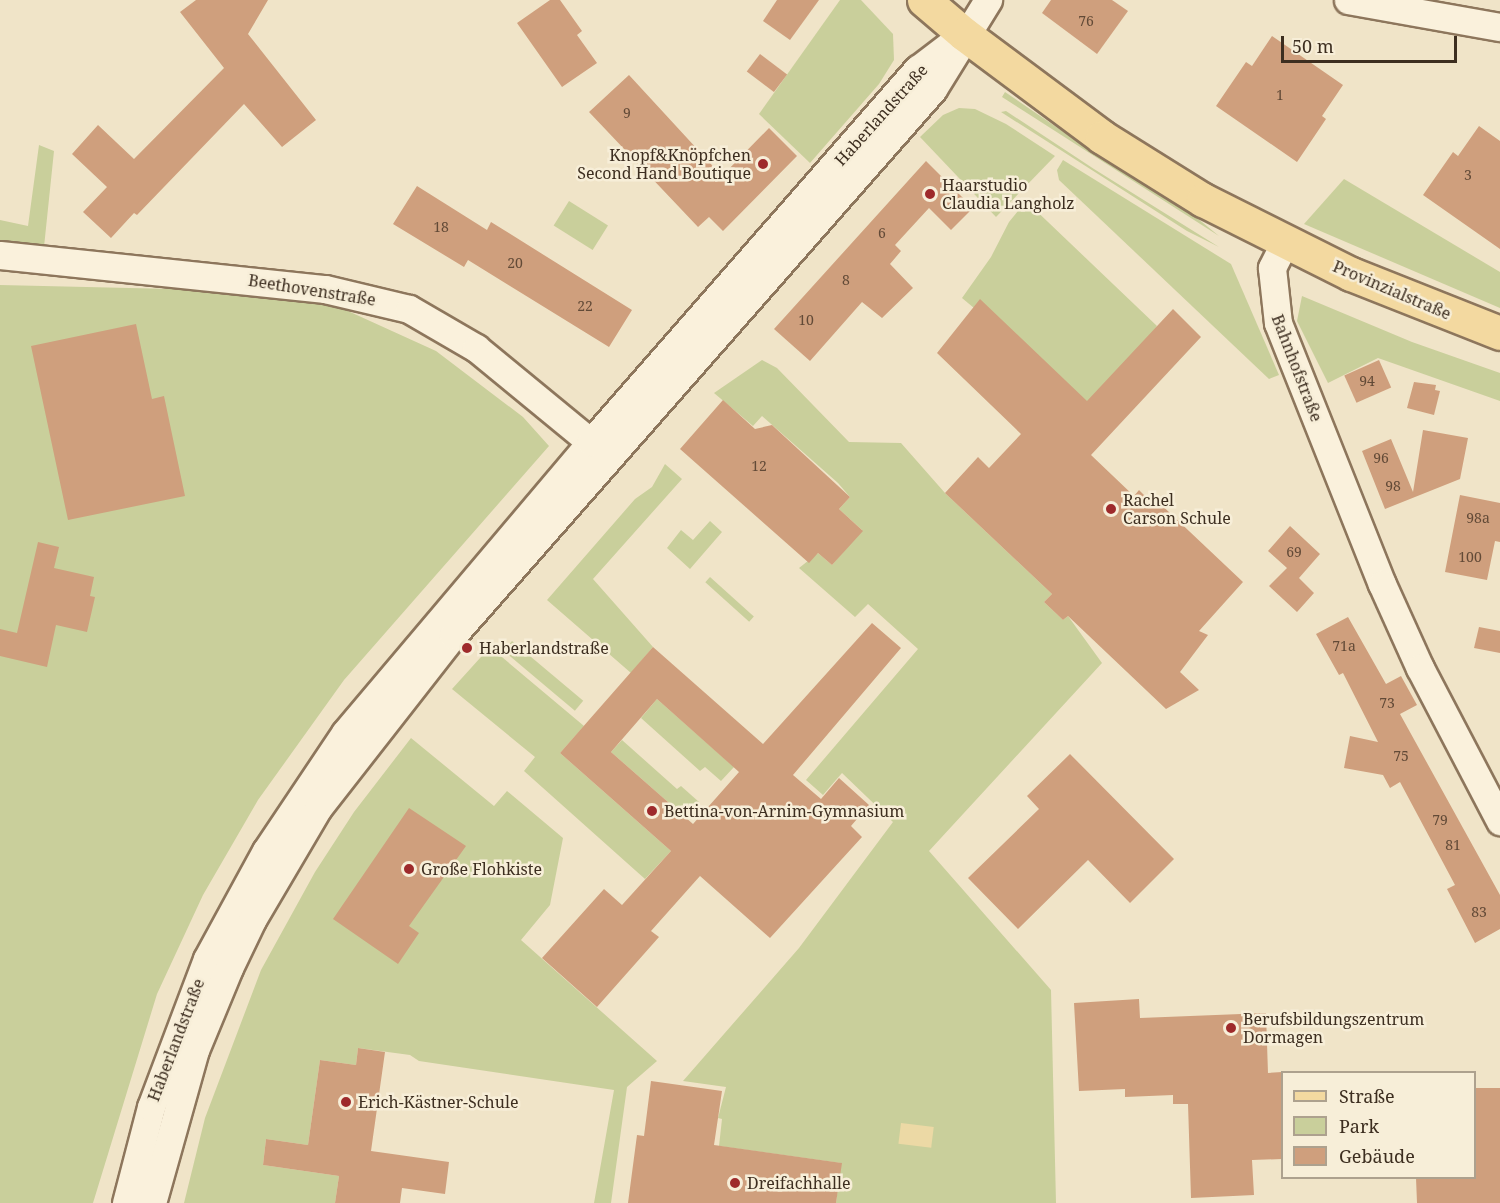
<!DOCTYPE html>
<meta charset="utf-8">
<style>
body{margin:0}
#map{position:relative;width:1500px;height:1203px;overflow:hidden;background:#f0e4c8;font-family:"Noto Serif",serif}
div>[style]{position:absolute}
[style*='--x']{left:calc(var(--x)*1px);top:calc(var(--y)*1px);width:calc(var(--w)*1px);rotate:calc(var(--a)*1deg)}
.green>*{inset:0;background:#c9cf9b;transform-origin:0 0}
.sand>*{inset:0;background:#ecd9a5;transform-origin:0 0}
.building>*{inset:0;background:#cf9f7d;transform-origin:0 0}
.roads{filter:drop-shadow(2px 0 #8d765c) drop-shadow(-2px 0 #8d765c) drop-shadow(0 2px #8d765c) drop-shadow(0 -2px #8d765c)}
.minor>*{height:27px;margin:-13.5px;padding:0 13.5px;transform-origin:13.5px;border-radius:13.5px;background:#faf1dc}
.major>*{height:33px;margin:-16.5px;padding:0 16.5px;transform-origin:16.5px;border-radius:16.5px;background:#f3d9a0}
.dots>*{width:16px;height:16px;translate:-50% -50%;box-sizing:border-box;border:3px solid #f7eed8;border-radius:50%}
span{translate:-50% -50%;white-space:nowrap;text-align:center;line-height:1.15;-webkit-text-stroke:5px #f7eed8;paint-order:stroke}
.number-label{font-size:14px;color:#624a37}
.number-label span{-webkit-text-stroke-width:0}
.street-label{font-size:16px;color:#3d2e20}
.poi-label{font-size:16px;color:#3d2e20}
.right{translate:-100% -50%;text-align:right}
.left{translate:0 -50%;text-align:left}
.legend{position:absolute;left:1281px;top:1071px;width:195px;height:108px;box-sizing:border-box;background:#f7eed8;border:2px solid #ada18e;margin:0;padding:8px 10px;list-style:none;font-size:18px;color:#3d2e20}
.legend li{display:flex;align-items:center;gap:12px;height:30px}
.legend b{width:30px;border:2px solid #ada18e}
.scale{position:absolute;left:1281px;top:36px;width:176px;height:27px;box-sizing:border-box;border:3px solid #3d2e20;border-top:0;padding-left:8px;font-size:18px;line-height:21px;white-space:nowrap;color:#3d2e20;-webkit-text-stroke:4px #f7eed8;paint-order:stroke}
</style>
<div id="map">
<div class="green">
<div style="clip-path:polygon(840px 0,861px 0,893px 34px,894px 60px,879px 84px,810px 163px,759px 114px)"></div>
<div style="clip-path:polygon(1005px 92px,1115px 167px,1186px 209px,1219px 236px,1002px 97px)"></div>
<div style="clip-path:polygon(959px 108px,975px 109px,1006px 124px,1055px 156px,996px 217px,920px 137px,943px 115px)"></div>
<div style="clip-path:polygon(1006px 111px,1094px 169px,1219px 247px,1187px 231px,1001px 112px)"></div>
<div style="clip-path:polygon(39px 145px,54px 151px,44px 247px,0 242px,0 220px,28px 226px)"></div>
<div style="clip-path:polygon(1063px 160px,1231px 264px,1279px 375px,1269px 379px,1059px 180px,1057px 170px)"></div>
<div style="clip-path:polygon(1344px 179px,1500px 272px,1500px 308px,1304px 224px)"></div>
<div style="left:569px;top:201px;width:46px;height:29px;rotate:32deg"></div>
<div style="clip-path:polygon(1026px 201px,1157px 326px,1095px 409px,962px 298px,991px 257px,1009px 222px)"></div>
<div style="clip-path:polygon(0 285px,216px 290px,337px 306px,436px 351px,523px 417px,549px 446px,344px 680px,258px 800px,203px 895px,157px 994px,93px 1203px,0 1203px)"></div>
<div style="clip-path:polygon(1302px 296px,1412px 342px,1500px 373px,1500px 401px,1378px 358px,1328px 383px,1297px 321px)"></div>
<div style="clip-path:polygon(762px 360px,777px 368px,849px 442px,901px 443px,945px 493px,1052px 594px,1044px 602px,1063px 620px,1068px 616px,1102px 663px,929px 851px,1051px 990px,1056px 1203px,836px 1203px,841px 1163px,719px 1146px,722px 1119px,718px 1118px,726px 1087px,683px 1081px,799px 948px,893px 822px,842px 773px,823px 795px,806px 780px,918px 649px,868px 604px,855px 617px,799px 568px,818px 553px,832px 565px,862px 530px,839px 509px,850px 497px,838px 483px,762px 416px,753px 426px,714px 393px)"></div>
<div style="clip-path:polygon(665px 464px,682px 479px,593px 579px,653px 647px,631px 673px,547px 600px,635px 499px,652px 487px)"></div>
<div style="clip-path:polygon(710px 521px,722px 532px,690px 569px,667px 548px,681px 530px,693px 540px)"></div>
<div style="left:710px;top:577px;width:59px;height:7px;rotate:42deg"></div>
<div style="left:512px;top:641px;width:93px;height:13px;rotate:40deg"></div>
<div style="clip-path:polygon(490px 647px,584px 726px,560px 753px,671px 851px,645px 879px,524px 771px,535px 757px,452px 689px)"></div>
<div style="clip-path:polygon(657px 699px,734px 767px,721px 781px,705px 767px,700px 771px,641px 718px)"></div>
<div style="clip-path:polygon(411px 738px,494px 806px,507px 791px,563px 838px,550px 905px,521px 940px,657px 1061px,627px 1087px,611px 1203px,594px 1203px,614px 1090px,419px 1061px,410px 1055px,358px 1048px,356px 1065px,320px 1060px,308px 1145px,266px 1139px,263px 1165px,339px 1176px,335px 1203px,184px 1203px,205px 1118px,261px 970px,315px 872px,354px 812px)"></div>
<div style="clip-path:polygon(622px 740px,677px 789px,681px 786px,699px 802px,685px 817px,611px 752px)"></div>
</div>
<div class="sand">
<div style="left:901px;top:1123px;width:33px;height:21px;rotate:7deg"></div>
</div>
<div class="building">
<div style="clip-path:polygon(196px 0,268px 0,248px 34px,316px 120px,282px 147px,244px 104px,137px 215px,134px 213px,111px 238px,83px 212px,107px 187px,72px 154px,98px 125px,134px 159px,224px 68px,180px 12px)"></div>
<div style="clip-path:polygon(550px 0,560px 0,582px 31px,577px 35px,597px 63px,562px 87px,517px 23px)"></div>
<div style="clip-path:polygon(777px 0,819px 0,790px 40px,763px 21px)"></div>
<div style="clip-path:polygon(1051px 0,1112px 0,1128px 11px,1097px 54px,1042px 13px)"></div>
<div style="clip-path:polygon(1272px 36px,1343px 85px,1322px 116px,1326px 119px,1297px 162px,1216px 106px,1246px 62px,1252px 66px)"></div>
<div style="left:760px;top:54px;width:34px;height:22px;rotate:37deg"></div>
<div style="clip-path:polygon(629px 75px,722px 176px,769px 128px,797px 156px,723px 231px,709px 217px,698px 227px,589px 112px)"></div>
<div style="clip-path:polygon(1479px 126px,1500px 141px,1500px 249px,1423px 195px,1453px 152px,1458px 156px)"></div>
<div style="clip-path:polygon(926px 161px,973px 208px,951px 230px,929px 208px,895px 245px,901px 251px,890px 264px,913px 288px,882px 318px,862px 302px,810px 361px,774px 329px)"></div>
<div style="clip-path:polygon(417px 186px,487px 230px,491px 222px,632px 310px,609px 347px,468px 260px,464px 267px,393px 224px)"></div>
<div style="clip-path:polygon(980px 299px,1087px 401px,1173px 309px,1201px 337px,1091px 455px,1134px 496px,1139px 490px,1150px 501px,1153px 497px,1243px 582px,1199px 631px,1208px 635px,1180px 672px,1199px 690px,1166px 709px,1068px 616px,1063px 620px,1044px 602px,1052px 594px,945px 493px,978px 457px,989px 468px,1021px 434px,937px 353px)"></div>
<div style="clip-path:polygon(136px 324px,152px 399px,164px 396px,185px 496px,68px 520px,31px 346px)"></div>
<div style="left:1379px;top:360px;width:30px;height:38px;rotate:66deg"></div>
<div style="clip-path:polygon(1414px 382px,1436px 385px,1435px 390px,1440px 391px,1434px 415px,1407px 408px)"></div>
<div style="clip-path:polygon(723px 400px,755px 429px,772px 425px,850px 497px,839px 509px,863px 531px,832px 565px,818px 553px,809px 563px,680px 449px)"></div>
<div style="clip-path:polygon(1423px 430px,1468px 438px,1460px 479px,1385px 509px,1362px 451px,1391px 439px,1413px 492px)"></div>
<div style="clip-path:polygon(1460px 495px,1500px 503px,1500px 542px,1495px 541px,1487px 580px,1445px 572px)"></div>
<div style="clip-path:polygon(1290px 526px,1320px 554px,1299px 578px,1314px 593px,1297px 612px,1269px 586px,1287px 568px,1268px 551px)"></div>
<div style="clip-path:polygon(38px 542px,59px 547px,54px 568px,94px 577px,90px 596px,95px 597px,87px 632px,56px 625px,47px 667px,0 656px,0 629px,17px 633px)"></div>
<div style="clip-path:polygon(1348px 617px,1386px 684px,1401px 676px,1417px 705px,1400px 714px,1500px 895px,1500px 929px,1475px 943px,1447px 889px,1455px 885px,1400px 782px,1390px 788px,1383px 775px,1344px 768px,1350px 736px,1378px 742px,1343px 673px,1339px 675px,1316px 634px)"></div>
<div style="clip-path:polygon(evenodd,872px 623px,901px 648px,793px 775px,821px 799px,839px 778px,869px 805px,851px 826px,862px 837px,770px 938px,700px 876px,651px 931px,659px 937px,597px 1007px,542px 958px,604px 889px,622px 905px,671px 851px,560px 753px,653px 647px,763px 744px,872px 623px,657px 699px,739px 772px,693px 824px,611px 752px,657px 699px)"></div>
<div style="clip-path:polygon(1479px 627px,1500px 631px,1500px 653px,1474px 648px)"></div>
<div style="clip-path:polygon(1070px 754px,1174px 859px,1130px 903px,1088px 860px,1018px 929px,968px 878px,1039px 809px,1027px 796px)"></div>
<div style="clip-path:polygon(409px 808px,466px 846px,409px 926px,419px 933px,398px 964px,333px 919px)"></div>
<div style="clip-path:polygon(1139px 999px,1140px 1018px,1266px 1013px,1268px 1073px,1282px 1072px,1282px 1159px,1252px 1160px,1254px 1195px,1191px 1198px,1188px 1104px,1173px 1104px,1173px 1095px,1125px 1097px,1125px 1089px,1079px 1091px,1074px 1003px)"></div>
<div style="clip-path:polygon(358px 1048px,385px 1052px,371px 1151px,449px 1162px,445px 1194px,402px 1188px,400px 1203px,335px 1203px,339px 1176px,263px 1165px,266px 1139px,308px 1145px,320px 1060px,356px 1065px)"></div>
<div style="clip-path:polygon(651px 1081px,722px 1091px,714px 1145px,842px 1163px,836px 1203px,628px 1203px,637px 1135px,644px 1136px)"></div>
<div style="clip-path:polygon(1474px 1088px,1500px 1088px,1500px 1203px,1417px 1203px,1416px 1178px,1474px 1178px)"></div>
</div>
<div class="roads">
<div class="minor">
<div style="--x:1348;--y:0;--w:154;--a:10.1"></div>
<div style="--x:1285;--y:242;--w:29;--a:117"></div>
<div style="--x:1272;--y:268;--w:55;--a:83.8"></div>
<div style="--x:1278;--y:323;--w:281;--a:68.3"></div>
<div style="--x:1382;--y:584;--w:92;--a:65.7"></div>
<div style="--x:1420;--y:668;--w:173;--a:62.4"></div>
<div style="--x:0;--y:255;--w:327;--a:6"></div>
<div style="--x:325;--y:289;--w:86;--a:13.4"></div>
<div style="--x:409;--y:309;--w:78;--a:30.2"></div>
<div style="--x:476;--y:348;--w:167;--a:39.4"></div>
<div style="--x:126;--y:1203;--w:99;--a:-75.4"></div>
<div style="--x:151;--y:1107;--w:158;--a:-69.3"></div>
<div style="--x:207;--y:959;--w:123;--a:-61.4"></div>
<div style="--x:266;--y:851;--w:142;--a:-56.2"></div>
<div style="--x:345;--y:733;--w:381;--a:-49.8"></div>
<div style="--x:591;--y:442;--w:496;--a:-48.8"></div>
<div style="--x:918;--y:69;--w:48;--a:-37.3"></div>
<div style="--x:152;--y:1203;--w:159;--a:-74.3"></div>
<div style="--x:195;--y:1050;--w:89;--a:-67.5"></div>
<div style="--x:229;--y:968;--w:53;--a:-64.4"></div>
<div style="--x:252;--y:920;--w:130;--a:-59.5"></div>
<div style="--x:318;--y:808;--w:219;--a:-52"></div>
<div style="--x:453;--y:635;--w:727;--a:-48.68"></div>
<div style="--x:933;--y:89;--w:105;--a:-58.3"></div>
</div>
<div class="major">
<div style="--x:924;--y:0;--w:52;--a:40.4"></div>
<div style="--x:964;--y:34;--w:172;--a:36.7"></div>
<div style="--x:1102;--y:137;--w:119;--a:32"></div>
<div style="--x:1203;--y:200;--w:165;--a:26.6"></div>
<div style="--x:1351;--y:274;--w:160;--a:21.6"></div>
</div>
</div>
<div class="dots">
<div style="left:763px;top:164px;background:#9e2a2b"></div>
<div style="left:930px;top:194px;background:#9e2a2b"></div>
<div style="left:1111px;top:509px;background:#9e2a2b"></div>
<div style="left:467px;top:648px;background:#9e2a2b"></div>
<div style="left:652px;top:811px;background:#9e2a2b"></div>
<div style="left:409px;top:869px;background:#9e2a2b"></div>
<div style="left:1231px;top:1028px;background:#9e2a2b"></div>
<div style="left:346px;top:1102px;background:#9e2a2b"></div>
<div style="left:735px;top:1183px;background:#9e2a2b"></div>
</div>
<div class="number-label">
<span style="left:1086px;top:21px">76</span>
<span style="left:1280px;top:95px">1</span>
<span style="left:627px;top:113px">9</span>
<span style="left:1468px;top:175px">3</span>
<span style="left:441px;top:227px">18</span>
<span style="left:882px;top:233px">6</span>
<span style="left:515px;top:263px">20</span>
<span style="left:846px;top:280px">8</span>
<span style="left:585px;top:306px">22</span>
<span style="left:806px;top:320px">10</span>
<span style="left:1367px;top:381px">94</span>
<span style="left:1381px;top:458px">96</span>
<span style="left:759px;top:466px">12</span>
<span style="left:1393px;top:486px">98</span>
<span style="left:1478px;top:518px">98a</span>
<span style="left:1294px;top:552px">69</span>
<span style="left:1470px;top:557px">100</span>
<span style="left:1344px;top:646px">71a</span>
<span style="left:1387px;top:703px">73</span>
<span style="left:1401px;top:756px">75</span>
<span style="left:1440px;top:820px">79</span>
<span style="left:1453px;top:845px">81</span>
<span style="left:1479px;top:912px">83</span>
</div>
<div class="street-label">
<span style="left:881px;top:115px;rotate:-48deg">Haberlandstraße</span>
<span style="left:312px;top:290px;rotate:9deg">Beethovenstraße</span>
<span style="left:1392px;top:290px;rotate:23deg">Provinzialstraße</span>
<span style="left:1297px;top:368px;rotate:69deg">Bahnhofstraße</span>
<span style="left:176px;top:1040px;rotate:-69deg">Haberlandstraße</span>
</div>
<div class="poi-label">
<span class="right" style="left:751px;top:164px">Knopf&amp;Knöpfchen<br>Second Hand Boutique</span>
<span class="left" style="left:942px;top:194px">Haarstudio<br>Claudia Langholz</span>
<span class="left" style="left:1123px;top:509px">Rachel<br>Carson Schule</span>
<span class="left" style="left:479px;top:648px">Haberlandstraße</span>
<span class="left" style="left:664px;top:811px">Bettina-von-Arnim-Gymnasium</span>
<span class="left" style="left:421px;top:869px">Große Flohkiste</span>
<span class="left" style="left:1243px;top:1028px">Berufsbildungszentrum<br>Dormagen</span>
<span class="left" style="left:358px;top:1102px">Erich-Kästner-Schule</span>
<span class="left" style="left:747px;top:1183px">Dreifachhalle</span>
</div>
<ul class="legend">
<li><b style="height:8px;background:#f3d9a0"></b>Straße</li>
<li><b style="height:16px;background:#c9cf9b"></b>Park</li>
<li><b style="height:16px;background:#cf9f7d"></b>Gebäude</li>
</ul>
<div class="scale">50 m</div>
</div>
